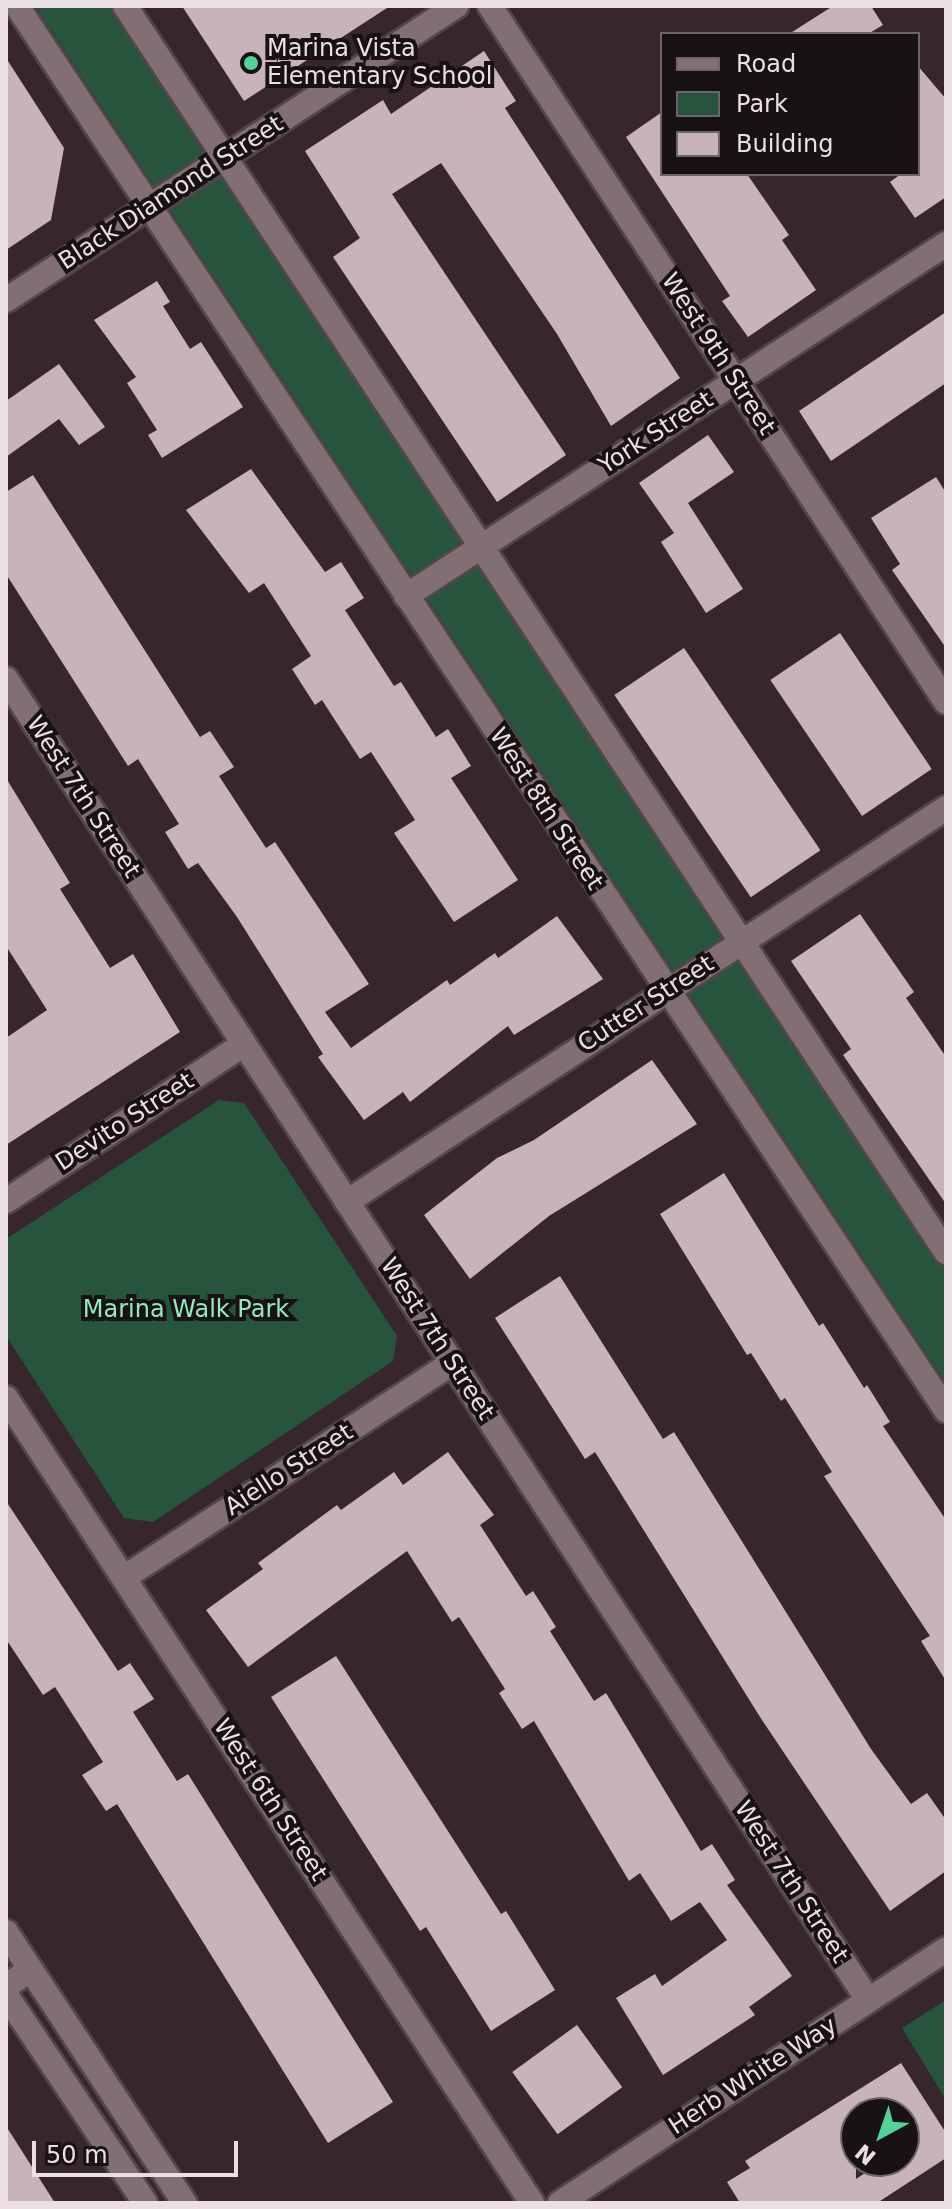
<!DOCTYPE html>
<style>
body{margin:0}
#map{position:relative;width:952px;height:2209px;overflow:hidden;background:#37272c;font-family:"DejaVu Sans",sans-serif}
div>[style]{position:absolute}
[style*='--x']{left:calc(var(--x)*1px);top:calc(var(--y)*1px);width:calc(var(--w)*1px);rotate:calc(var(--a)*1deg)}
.green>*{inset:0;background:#26543d}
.building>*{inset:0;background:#c7b3b9;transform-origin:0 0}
.roads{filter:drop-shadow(2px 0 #53464a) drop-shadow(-2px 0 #53464a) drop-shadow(0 2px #53464a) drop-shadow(0 -2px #53464a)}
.minor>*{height:24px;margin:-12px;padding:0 12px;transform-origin:12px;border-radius:12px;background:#816f74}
.tertiary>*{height:24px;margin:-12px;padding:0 12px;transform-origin:12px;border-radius:12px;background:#816f74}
.dots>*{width:22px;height:22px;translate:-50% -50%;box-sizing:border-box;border:4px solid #191214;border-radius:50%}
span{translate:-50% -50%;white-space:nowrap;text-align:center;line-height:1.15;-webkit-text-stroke:8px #191214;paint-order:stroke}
.poi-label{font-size:24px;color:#eadfe2}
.left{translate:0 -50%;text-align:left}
.street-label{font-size:24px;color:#eadfe2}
.park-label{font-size:24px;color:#91eabb}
.frame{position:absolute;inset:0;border:8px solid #eadfe2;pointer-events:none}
.legend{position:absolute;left:660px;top:32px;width:260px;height:144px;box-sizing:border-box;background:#191214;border:2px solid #6d6466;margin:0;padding:10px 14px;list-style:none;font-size:24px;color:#eadfe2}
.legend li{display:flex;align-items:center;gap:16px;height:40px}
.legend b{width:40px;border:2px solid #6d6466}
.north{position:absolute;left:840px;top:2097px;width:80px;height:80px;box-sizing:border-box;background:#191214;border:2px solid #6d6466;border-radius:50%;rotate:220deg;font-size:22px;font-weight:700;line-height:32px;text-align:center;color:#eadfe2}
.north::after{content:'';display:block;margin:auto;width:28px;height:36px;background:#51d397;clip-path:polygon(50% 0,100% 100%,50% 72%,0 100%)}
.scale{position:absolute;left:32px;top:2141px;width:206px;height:36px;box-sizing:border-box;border:4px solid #eadfe2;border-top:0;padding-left:10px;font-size:24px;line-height:28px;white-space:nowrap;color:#eadfe2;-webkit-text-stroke:6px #191214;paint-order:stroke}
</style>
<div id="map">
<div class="green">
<div style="clip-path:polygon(35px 6px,110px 6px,946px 1253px,946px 1383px)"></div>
<div style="clip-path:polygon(219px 1100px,244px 1103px,397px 1336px,393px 1361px,153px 1522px,124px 1518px,6px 1336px,6px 1239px)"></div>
<div style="clip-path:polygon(946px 2000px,946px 2100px,902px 2028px)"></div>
</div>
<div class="building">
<div style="clip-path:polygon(182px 6px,390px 6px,244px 101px)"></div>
<div style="clip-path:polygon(833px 6px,871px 6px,883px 25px,868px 34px,789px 34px)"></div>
<div style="clip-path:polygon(484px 51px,516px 101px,505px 108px,680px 378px,611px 426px,557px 334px,441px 163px,392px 194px,566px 455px,497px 502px,333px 257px,360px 238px,305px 151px,383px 100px,391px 114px)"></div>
<div style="clip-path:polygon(6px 58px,64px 148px,51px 220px,6px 250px)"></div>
<div style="clip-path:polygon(918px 66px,946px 99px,946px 197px,915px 218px,890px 182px,901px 174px,918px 174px)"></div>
<div style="clip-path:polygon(662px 112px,662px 174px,747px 174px,789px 235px,782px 240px,816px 290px,748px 337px,722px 301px,730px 296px,626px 137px)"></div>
<div style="clip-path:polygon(157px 281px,170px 302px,163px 306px,190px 349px,201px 342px,243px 407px,162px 458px,148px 435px,157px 430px,127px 383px,136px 377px,94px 320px)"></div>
<div style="clip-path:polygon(946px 312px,946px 383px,831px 461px,799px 411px)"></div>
<div style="clip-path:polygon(59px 364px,105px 427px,79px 445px,59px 419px,6px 457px,6px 401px)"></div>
<div style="clip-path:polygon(708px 435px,734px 472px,688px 503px,743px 589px,706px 613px,661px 542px,674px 533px,639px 483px)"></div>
<div style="clip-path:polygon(251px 469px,325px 572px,341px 562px,364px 598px,345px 610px,394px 686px,401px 682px,436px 737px,448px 729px,471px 766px,451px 778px,518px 880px,454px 922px,394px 833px,415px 820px,371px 752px,360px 759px,322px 700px,315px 705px,292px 669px,311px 656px,264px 583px,249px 593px,186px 510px)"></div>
<div style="clip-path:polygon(33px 475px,200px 737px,210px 731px,234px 767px,219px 776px,266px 848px,275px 842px,369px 984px,325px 1012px,351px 1048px,447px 980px,450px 985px,495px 953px,498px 958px,557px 916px,603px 979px,514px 1035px,508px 1026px,410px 1102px,403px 1092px,364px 1120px,318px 1057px,323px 1054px,237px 917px,198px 863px,188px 869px,165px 832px,179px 824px,138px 759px,128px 766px,6px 574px,6px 492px)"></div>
<div style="clip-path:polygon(936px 477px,946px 493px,946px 648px,892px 570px,900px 564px,871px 518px)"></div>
<div style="left:840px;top:633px;width:164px;height:84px;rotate:56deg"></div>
<div style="left:684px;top:648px;width:244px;height:84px;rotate:56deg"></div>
<div style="clip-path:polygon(6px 778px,70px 883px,60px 889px,110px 968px,133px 954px,180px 1032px,6px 1145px,6px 1038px,47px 1010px,6px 946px)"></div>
<div style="clip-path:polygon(860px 914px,914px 992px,906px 998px,946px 1057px,946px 1204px,843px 1055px,851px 1049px,791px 961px)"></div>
<div style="clip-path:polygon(652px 1060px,697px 1124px,549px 1216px,470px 1279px,424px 1215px,497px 1158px,534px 1140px)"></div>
<div style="clip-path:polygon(724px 1173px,819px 1326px,823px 1323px,864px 1388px,867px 1385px,890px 1422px,883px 1426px,946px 1520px,946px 1681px,921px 1641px,930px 1636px,824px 1476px,832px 1472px,785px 1398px,781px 1401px,751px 1353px,747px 1355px,660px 1214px)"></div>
<div style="clip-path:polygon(560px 1276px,663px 1439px,674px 1432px,871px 1749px,911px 1804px,927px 1793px,946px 1820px,946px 1871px,890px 1911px,760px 1717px,595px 1452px,585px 1459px,495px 1318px)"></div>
<div style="clip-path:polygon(448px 1452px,494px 1515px,480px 1525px,526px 1596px,533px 1591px,556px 1627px,550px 1631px,594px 1701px,606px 1693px,701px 1851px,712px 1844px,735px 1880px,727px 1885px,792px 1976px,749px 2007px,755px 2015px,663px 2075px,616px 1998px,655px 1974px,662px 1986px,727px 1940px,700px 1902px,671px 1921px,640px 1873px,629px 1881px,534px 1721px,522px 1729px,499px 1693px,505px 1689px,459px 1617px,452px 1622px,407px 1551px,248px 1667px,206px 1610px,263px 1569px,258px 1563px,337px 1505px,341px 1510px,394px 1472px,403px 1485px)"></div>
<div style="clip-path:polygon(6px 1501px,118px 1671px,130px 1663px,154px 1699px,133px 1712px,177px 1781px,188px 1774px,393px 2102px,328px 2143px,117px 1804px,106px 1811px,82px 1775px,103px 1762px,55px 1687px,43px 1695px,6px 1639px)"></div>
<div style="clip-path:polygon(336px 1656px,501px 1914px,506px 1911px,555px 1990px,491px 2031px,426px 1927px,420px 1931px,271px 1697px)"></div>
<div style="left:577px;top:2025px;width:77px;height:80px;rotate:54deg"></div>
<div style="clip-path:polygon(evenodd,901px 2063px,946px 2133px,946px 2158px,877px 2203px,740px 2203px,727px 2182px,750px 2168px,745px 2161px,901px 2063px,856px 2113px,904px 2113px,904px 2161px,883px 2161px,856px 2179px,856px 2113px)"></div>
<div style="clip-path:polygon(6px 2126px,55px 2203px,6px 2203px)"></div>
</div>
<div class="roads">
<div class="minor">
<div style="--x:17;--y:6;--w:1684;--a:56.51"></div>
<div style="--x:125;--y:6;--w:1492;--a:56.62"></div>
<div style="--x:490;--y:6;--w:832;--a:56.77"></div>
<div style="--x:6;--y:300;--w:538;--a:-33.16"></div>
<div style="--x:406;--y:596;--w:645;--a:-33.1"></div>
<div style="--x:6;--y:679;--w:1577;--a:56.87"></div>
<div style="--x:6;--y:1201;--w:285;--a:-33.4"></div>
<div style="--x:347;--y:1202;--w:717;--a:-33.34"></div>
<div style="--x:6;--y:1398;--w:962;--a:56.84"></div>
<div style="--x:125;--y:1577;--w:391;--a:-33.2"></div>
<div style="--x:6;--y:1987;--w:30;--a:-37"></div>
</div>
<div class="tertiary">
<div style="--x:6;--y:1932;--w:325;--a:56.6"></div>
<div style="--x:6;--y:1995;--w:250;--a:56.2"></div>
<div style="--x:560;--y:2203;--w:462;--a:-33.3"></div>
</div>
</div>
<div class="dots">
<div style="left:251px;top:63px;background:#51d397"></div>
</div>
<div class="poi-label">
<span class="left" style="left:267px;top:63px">Marina Vista<br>Elementary School</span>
</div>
<div class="street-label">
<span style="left:171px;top:193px;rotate:-33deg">Black Diamond Street</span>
<span style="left:718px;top:354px;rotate:57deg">West 9th Street</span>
<span style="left:656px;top:433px;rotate:-33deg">York Street</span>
<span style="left:83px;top:797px;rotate:57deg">West 7th Street</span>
<span style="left:546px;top:809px;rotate:57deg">West 8th Street</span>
<span style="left:646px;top:1004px;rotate:-33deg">Cutter Street</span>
<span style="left:125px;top:1122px;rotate:-33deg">Devito Street</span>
<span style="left:437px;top:1339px;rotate:57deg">West 7th Street</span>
<span style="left:289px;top:1470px;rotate:-33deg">Aiello Street</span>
<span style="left:270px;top:1800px;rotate:57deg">West 6th Street</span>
<span style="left:791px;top:1882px;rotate:57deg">West 7th Street</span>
<span style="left:753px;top:2076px;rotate:-33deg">Herb White Way</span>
</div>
<div class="park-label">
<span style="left:186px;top:1310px">Marina Walk Park</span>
</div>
<div class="frame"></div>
<ul class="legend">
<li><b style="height:10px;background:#816f74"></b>Road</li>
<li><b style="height:22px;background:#26543d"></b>Park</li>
<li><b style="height:22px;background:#c7b3b9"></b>Building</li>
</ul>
<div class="north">N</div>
<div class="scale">50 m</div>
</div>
